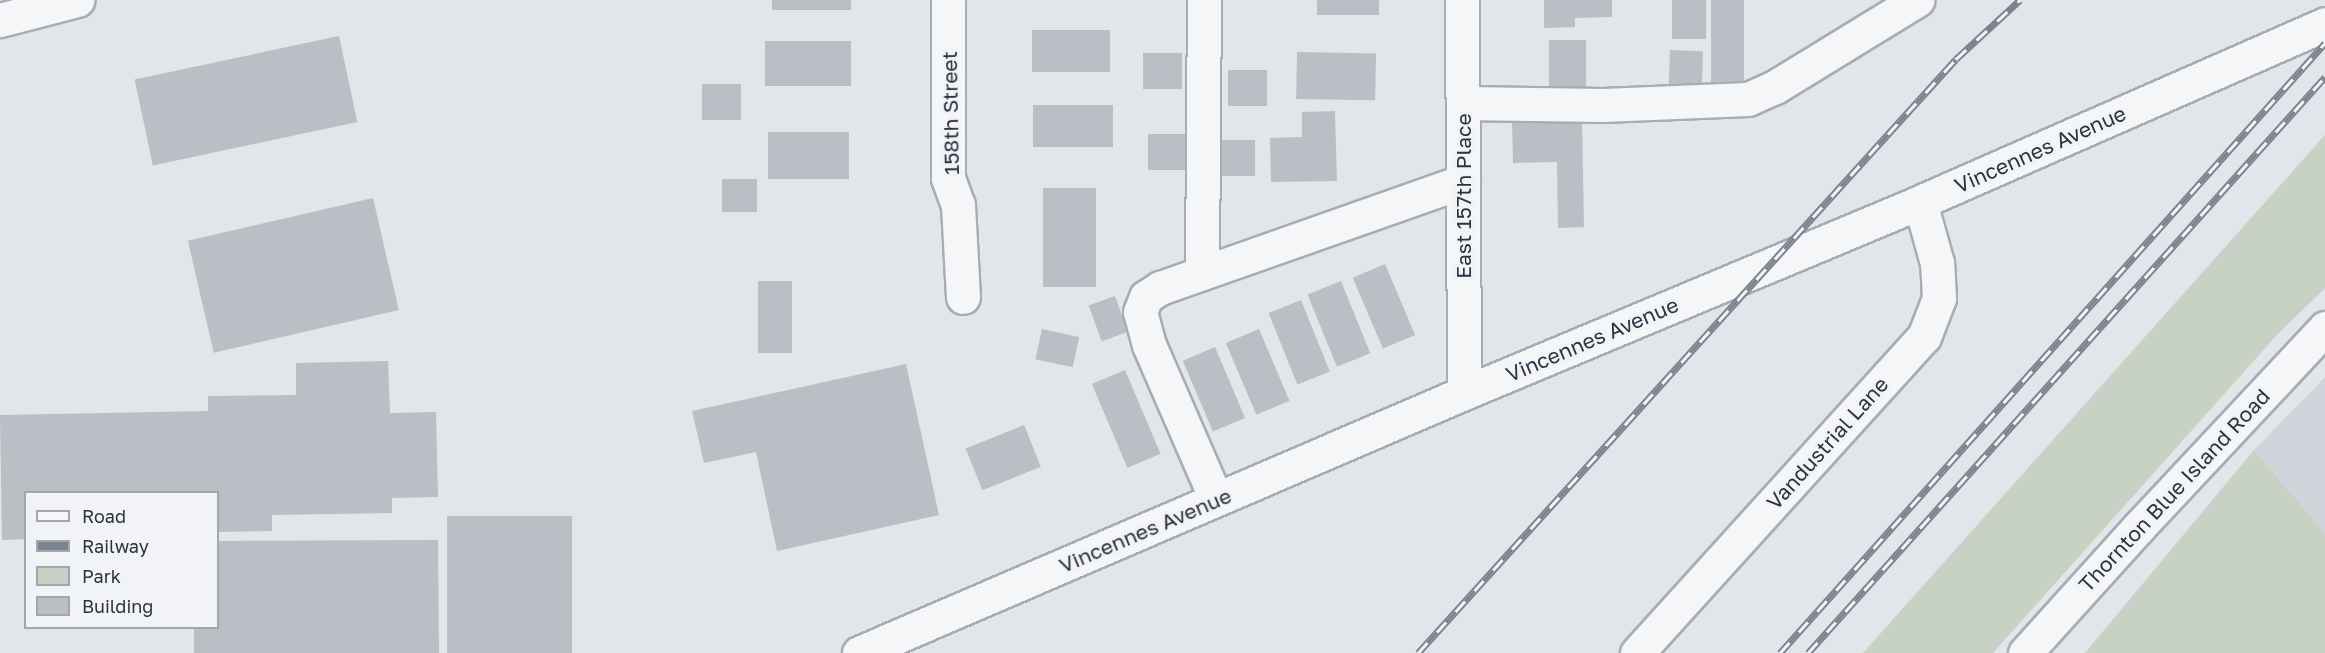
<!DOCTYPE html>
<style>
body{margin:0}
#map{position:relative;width:2325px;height:653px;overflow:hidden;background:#e2e5e9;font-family:"Golos Text",sans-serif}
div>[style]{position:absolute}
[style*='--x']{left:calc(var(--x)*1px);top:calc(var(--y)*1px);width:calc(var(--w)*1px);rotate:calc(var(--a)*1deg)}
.built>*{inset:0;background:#d1d4db}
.green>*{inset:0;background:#c7d2c4}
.building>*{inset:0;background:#babec5;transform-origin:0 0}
.roads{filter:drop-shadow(2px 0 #a8acb3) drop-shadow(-2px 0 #a8acb3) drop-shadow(0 2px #a8acb3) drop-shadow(0 -2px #a8acb3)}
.minor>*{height:33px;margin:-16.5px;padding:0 16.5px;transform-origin:16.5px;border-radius:16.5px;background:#f5f6f8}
.rail>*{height:7px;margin-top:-3.5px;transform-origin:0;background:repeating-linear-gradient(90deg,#f2f3f7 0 14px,#7d8491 0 28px);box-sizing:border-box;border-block:2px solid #7d8491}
span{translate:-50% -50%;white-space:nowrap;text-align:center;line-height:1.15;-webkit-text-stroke:6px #f2f3f7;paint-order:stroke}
.street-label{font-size:21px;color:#2c323f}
.legend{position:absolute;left:24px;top:491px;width:195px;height:138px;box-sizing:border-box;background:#f2f3f7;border:2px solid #a3a6ad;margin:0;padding:8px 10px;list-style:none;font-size:18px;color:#2c323f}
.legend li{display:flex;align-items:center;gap:12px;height:30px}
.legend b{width:30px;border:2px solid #a3a6ad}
</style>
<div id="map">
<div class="built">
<div style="clip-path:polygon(2325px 377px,2325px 533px,2254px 450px)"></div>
</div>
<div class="green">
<div style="clip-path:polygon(2325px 135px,2325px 288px,2276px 336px,1993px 653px,1863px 653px)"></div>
<div style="clip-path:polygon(2254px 450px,2325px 533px,2325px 653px,2085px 653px)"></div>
</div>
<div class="building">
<div style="left:772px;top:0;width:79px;height:10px"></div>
<div style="left:1317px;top:0;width:62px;height:15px"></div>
<div style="clip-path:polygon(1544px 0,1612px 0,1612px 17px,1575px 18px,1575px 27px,1544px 28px)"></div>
<div style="left:1672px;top:0;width:34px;height:39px"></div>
<div style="left:1711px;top:0;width:33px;height:89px"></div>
<div style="left:1032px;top:30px;width:78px;height:42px"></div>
<div style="left:339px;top:36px;width:88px;height:209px;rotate:78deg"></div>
<div style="left:1549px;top:40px;width:37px;height:49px"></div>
<div style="left:765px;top:41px;width:86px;height:45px"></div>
<div style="left:1670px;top:50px;width:33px;height:36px;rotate:2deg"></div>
<div style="left:1297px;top:52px;width:79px;height:47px;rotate:1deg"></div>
<div style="left:1143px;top:53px;width:39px;height:36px"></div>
<div style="left:1228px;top:70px;width:39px;height:36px"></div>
<div style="left:702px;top:84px;width:39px;height:36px"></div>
<div style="left:1033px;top:105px;width:80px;height:42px"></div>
<div style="clip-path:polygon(1335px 111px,1337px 181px,1271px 182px,1270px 138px,1302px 137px,1302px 112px)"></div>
<div style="clip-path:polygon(1582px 119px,1584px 227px,1558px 228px,1557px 162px,1513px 163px,1512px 120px)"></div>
<div style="left:768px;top:132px;width:81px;height:47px"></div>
<div style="left:1148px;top:134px;width:39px;height:36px"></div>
<div style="left:1217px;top:140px;width:38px;height:36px"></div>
<div style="left:757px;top:179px;width:33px;height:35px;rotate:90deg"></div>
<div style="left:1043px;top:188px;width:53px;height:99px"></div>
<div style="left:373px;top:198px;width:115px;height:190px;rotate:77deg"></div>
<div style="left:1385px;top:264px;width:77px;height:35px;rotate:67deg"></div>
<div style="left:758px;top:281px;width:34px;height:72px"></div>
<div style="left:1341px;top:281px;width:78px;height:36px;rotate:68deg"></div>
<div style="left:1115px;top:296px;width:38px;height:28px;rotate:70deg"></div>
<div style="left:1301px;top:300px;width:77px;height:35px;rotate:68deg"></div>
<div style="left:1042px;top:329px;width:38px;height:31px;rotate:12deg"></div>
<div style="left:1259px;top:329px;width:78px;height:36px;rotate:67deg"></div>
<div style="left:1215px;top:347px;width:77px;height:35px;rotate:67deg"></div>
<div style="clip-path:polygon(388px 361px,390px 413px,436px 412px,438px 497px,392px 498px,392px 513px,272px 515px,272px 531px,218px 532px,218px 492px,26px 492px,26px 539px,2px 540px,0 415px,208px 411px,208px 396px,296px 395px,296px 363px)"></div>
<div style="clip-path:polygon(906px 364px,939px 515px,777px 551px,756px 452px,704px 463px,692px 411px)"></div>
<div style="left:1125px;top:370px;width:91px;height:36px;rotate:67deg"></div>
<div style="left:1024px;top:425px;width:45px;height:63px;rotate:68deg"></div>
<div style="left:447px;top:516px;width:125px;height:137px"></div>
<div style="clip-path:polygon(438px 540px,439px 653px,194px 653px,194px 628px,218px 628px,218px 541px)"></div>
</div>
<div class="roads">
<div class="minor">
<div style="--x:948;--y:0;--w:178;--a:90"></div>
<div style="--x:948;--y:178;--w:29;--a:70"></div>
<div style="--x:958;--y:205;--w:92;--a:86.9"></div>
<div style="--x:1462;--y:0;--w:393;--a:89.7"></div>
<div style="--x:0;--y:20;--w:80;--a:-14.6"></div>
<div style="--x:1463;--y:103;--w:140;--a:0.8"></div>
<div style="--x:1603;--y:105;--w:145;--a:-2.4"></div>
<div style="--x:1748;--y:99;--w:30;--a:-24"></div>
<div style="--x:1775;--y:87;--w:167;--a:-31.5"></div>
<div style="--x:1202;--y:273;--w:273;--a:-89.6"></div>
<div style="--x:1216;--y:499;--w:168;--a:-113.5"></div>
<div style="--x:1149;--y:345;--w:34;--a:-105"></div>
<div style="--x:1140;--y:312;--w:16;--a:-68"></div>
<div style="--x:1146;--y:297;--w:17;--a:-33"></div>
<div style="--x:1160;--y:288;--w:321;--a:-19.4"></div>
<div style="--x:859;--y:653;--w:659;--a:-23.26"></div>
<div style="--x:1464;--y:393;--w:494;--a:-22.7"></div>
<div style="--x:1920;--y:202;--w:442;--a:-23.7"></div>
<div style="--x:1637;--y:653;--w:427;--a:-47.8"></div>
<div style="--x:1924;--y:337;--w:42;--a:-69"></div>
<div style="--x:1939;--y:298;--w:35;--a:-93"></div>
<div style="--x:1937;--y:263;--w:63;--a:-105.6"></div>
<div style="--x:2025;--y:653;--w:169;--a:-47.9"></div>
<div style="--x:2138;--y:528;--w:274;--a:-46.9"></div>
</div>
</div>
<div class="rail">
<div style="--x:1418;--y:653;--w:801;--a:-47.83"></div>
<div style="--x:1956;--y:59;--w:87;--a:-42.7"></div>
<div style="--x:1780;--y:653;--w:818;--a:-48.22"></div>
<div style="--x:1808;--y:653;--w:774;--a:-48.09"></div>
</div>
<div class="street-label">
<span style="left:950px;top:113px;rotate:-91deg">158th Street</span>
<span style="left:2040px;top:149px;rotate:-24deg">Vincennes Avenue</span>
<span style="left:1463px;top:196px;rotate:-90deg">East 157th Place</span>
<span style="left:1592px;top:339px;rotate:-23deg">Vincennes Avenue</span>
<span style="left:1827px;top:443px;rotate:-48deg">Vandustrial Lane</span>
<span style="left:2174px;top:490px;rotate:-47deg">Thornton Blue Island Road</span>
<span style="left:1145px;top:530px;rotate:-23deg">Vincennes Avenue</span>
</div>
<ul class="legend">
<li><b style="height:8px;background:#f5f6f8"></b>Road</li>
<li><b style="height:8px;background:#7d8491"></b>Railway</li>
<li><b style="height:16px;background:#c7d2c4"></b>Park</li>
<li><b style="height:16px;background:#babec5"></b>Building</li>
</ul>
</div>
